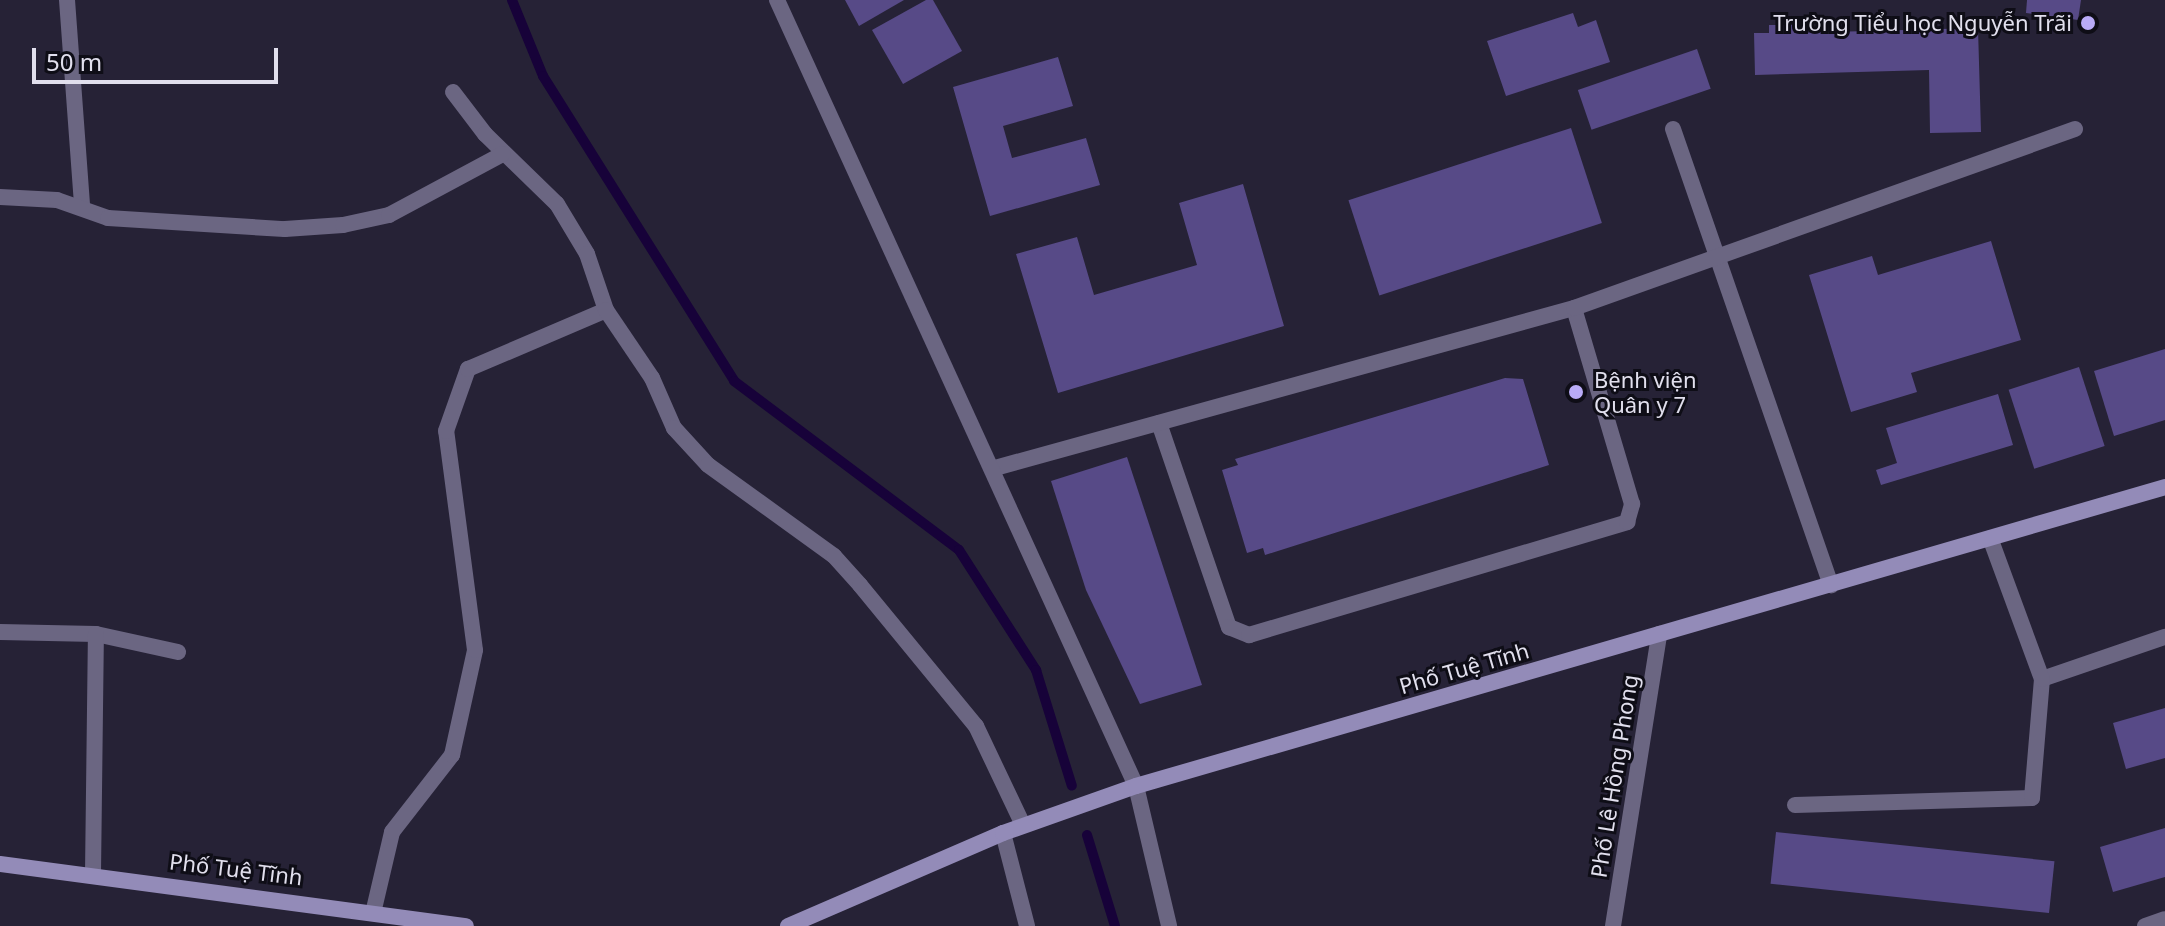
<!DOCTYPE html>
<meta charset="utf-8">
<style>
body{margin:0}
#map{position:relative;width:2165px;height:926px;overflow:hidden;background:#262236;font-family:"Noto Sans",sans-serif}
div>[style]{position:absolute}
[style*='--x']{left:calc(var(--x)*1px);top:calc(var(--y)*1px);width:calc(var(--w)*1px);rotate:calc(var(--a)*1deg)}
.stream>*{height:10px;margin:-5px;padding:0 5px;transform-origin:5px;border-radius:5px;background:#170239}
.building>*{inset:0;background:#574a87;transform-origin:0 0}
.lane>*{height:16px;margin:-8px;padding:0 8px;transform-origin:8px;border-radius:8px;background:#6b6682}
.street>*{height:16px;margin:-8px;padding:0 8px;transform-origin:8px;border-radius:8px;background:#6b6682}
.secondary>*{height:16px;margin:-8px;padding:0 8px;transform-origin:8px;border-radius:8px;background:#938bb8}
.dots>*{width:22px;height:22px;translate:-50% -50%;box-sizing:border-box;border:4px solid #0e0d16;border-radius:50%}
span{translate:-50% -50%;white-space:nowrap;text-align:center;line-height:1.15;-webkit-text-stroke:6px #0e0d16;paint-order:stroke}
.poi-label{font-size:22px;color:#e1dfed}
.right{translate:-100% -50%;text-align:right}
.left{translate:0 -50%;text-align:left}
.street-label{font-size:22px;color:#e1dfed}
.scale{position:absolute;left:32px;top:48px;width:246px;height:36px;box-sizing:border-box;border:4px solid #e1dfed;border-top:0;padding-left:10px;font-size:24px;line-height:28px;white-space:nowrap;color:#e1dfed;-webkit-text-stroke:6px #0e0d16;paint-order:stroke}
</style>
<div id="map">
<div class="stream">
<div style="--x:512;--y:0;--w:82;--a:67.8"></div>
<div style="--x:543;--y:76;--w:360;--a:57.9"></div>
<div style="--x:734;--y:381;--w:281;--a:36.9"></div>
<div style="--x:959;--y:550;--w:143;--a:57.3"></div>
<div style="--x:1036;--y:670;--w:121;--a:72.8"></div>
<div style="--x:1087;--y:835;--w:95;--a:72.9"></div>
</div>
<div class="building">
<div style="clip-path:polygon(845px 0,904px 0,859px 26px)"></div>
<div style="clip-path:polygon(926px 0,933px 0,962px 51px,903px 84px,872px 30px)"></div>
<div style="clip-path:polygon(2027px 0,2081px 0,2078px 20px,2026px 13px)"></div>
<div style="clip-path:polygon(1573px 13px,1578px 27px,1596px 20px,1610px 62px,1506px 96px,1487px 41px)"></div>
<div style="clip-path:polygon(1769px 25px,1793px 25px,1794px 33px,1978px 28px,1981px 132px,1930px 133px,1929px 70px,1755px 75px,1754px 33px,1769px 33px)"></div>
<div style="left:1697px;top:49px;width:42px;height:126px;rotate:71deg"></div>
<div style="clip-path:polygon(1058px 57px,1073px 106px,1003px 126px,1012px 158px,1086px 138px,1100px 185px,990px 216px,953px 87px)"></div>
<div style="left:1571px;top:128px;width:100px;height:234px;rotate:72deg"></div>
<div style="clip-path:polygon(1243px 184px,1284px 326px,1058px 393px,1016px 254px,1077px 237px,1094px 295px,1197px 265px,1179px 203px)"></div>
<div style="clip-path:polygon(1991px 241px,2021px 340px,1911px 373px,1917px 392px,1851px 412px,1809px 275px,1872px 256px,1878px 275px)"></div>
<div style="clip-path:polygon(2165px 349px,2165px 420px,2114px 436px,2094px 371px)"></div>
<div style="left:2079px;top:367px;width:83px;height:74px;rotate:72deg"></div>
<div style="clip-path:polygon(1505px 378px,1523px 379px,1549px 465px,1265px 555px,1263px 548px,1247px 553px,1222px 470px,1238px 465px,1235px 459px)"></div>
<div style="clip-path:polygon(1998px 394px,2013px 445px,1881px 485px,1876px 470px,1897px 463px,1886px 428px)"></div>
<div style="clip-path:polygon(1127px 457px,1202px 685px,1140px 704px,1086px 590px,1051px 481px)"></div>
<div style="clip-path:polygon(2165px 708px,2165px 758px,2126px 769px,2113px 723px)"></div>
<div style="clip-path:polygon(2165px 828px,2165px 877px,2113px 892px,2100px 847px)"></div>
<div style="left:1776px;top:832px;width:280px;height:52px;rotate:6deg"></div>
</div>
<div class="lane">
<div style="--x:67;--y:0;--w:206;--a:85.8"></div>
<div style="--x:1673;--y:129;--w:483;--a:70.9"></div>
<div style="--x:1159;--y:423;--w:216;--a:71.1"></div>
<div style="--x:1229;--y:627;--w:22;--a:22"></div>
<div style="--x:1249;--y:635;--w:395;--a:-16.6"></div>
<div style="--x:1627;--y:522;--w:19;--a:-74"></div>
<div style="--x:1632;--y:504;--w:204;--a:-106.5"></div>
<div style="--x:995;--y:468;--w:601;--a:-15.45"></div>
<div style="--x:1574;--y:308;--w:532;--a:-19.66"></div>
<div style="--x:0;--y:632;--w:96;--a:1.2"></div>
<div style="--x:96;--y:634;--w:84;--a:12.4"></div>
<div style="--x:93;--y:873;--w:239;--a:-89.3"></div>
<div style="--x:374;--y:909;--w:79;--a:-76.8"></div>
<div style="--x:392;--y:832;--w:98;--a:-52.1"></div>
<div style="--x:452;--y:755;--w:107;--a:-77.6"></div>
<div style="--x:475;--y:650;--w:221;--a:-97.5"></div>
<div style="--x:446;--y:431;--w:66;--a:-70.5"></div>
<div style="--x:468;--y:369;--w:150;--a:-23.1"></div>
</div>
<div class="street">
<div style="--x:777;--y:0;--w:864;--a:65.45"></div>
<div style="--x:1136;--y:786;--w:144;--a:76.7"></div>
<div style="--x:453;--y:92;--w:53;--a:52.7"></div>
<div style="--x:485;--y:134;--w:100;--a:44.2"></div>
<div style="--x:557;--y:204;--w:58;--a:59"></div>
<div style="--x:587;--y:254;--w:59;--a:71.3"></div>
<div style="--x:606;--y:310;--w:82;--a:55.9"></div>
<div style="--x:652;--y:378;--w:55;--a:66.3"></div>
<div style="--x:674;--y:428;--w:50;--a:47.4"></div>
<div style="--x:708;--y:465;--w:155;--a:35.8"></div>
<div style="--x:834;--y:556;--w:39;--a:48"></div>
<div style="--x:860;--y:585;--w:183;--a:50.6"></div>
<div style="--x:976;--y:726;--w:110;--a:64.6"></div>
<div style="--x:0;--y:197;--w:57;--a:3"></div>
<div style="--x:57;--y:200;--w:54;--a:19.4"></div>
<div style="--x:108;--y:218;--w:177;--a:3.6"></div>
<div style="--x:285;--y:229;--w:58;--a:-3.9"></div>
<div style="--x:343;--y:225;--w:47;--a:-12.3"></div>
<div style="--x:389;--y:215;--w:129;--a:-28.2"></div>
<div style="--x:2042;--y:679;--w:130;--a:-18.9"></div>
<div style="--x:1795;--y:805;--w:237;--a:-1.7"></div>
<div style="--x:2032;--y:798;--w:119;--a:-85.2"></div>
<div style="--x:2042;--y:679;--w:150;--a:-110.2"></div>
<div style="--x:1003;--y:833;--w:96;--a:75.5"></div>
<div style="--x:1613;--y:926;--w:296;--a:-81"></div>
<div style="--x:2145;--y:926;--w:21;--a:-19"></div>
</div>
<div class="secondary">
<div style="--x:0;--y:864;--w:470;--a:7.6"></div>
<div style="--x:788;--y:926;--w:234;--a:-23.4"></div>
<div style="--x:1003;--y:833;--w:141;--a:-19.5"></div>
<div style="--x:1136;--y:786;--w:1072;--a:-16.2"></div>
</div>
<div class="dots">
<div style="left:2088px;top:23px;background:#b9abf7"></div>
<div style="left:1576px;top:392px;background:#b9abf7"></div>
</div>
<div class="poi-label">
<span class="right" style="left:2072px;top:23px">Trường Tiểu học Nguyễn Trãi</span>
<span class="left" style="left:1594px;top:392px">Bệnh viện<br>Quân y 7</span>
</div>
<div class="street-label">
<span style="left:1464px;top:668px;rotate:-16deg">Phố Tuệ Tĩnh</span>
<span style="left:1614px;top:776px;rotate:-81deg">Phố Lê Hồng Phong</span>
<span style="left:236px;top:869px;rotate:7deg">Phố Tuệ Tĩnh</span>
</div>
<div class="scale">50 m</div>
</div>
